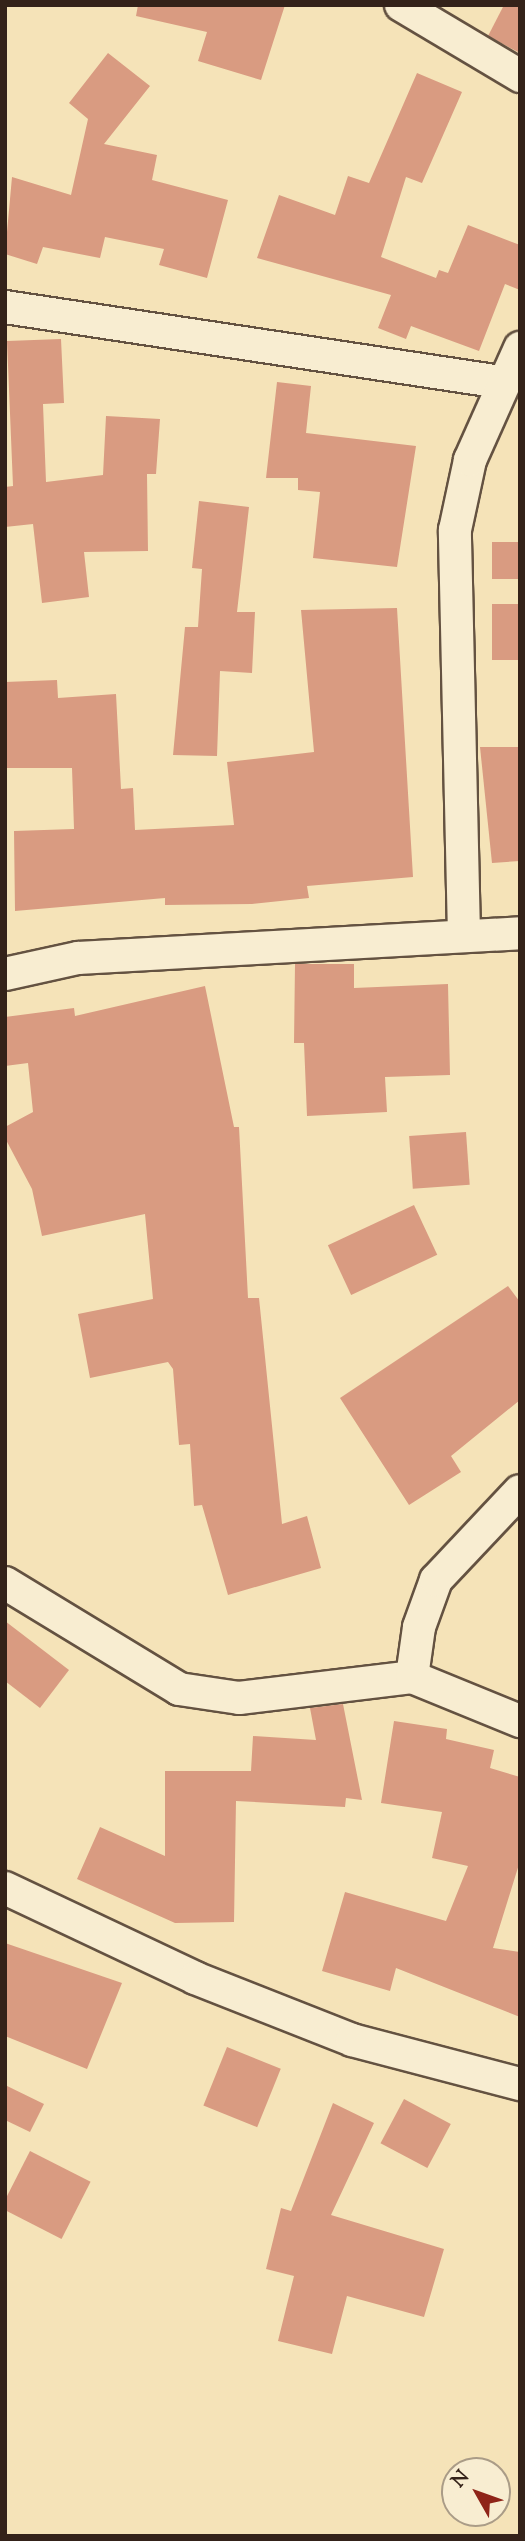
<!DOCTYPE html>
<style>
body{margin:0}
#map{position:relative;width:525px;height:2541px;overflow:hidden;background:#f5e3b8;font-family:"Sorts Mill Goudy",serif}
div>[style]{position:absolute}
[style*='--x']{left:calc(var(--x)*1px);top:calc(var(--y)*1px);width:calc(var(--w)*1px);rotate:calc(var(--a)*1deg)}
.building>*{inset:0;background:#d99b81;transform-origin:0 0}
.roads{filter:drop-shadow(2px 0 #645241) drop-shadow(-2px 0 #645241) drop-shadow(0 2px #645241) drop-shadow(0 -2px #645241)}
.street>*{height:32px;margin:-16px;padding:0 16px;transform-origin:16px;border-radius:16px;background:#f8edd1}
span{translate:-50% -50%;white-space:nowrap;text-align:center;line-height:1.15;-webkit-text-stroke:5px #f8edd1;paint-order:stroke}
.frame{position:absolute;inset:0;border:7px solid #342219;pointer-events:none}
.north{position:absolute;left:441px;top:2457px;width:70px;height:70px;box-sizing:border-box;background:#f8edd1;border:2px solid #aa9c87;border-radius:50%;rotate:310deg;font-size:19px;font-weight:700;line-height:28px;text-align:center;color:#342219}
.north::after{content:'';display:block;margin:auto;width:24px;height:32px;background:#8f2418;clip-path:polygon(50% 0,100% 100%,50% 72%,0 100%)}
</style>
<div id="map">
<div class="building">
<div style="clip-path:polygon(138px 5px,285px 5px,261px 80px,198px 61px,207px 32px,136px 16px)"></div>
<div style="clip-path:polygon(504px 5px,520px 5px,520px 53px,488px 36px)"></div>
<div style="clip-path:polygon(108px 53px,150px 86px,104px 144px,157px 155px,152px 180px,228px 200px,207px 278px,159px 265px,164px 249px,105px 237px,100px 258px,43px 247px,37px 264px,5px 254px,12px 177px,71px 195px,88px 119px,69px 103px)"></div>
<div style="clip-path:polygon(417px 73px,462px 92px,422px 183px,406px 177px,381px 257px,436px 278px,439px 270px,448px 273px,468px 225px,520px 245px,520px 290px,505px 284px,479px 351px,411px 326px,406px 339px,378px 328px,391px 295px,257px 258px,279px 195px,335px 215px,348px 176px,369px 183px)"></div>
<div style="clip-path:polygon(61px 339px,64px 403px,43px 404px,46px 482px,103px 475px,106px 416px,160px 419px,156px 474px,147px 474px,148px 551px,84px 552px,89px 597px,42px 603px,33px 524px,5px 527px,5px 487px,13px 486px,7px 341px)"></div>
<div style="clip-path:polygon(277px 382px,311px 386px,306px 433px,416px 446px,397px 567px,313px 558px,320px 492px,298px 490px,298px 478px,266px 478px)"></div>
<div style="clip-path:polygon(199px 501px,249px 507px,237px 612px,255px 612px,252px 673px,220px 671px,217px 756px,173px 755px,185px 627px,198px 627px,202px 569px,192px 568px)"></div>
<div style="left:520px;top:542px;width:37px;height:28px;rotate:90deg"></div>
<div style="left:520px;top:604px;width:56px;height:28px;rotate:90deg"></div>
<div style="clip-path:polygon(397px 608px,413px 877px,307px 886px,309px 898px,252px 904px,165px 905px,165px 898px,15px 911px,14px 831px,74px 829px,72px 768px,5px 768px,5px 682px,57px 680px,58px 698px,116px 694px,121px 789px,133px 788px,135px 830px,234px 825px,227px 762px,314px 752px,301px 610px)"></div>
<div style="clip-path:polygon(480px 747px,520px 747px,520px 861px,492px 863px)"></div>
<div style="clip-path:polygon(295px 964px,354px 964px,354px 988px,448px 984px,450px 1075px,385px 1077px,387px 1112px,307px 1116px,304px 1043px,294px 1043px)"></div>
<div style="clip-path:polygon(205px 986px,234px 1127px,239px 1127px,248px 1298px,259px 1298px,282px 1524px,307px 1516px,321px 1568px,228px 1595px,202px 1505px,194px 1506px,190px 1444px,179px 1445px,173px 1369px,168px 1362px,90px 1378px,78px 1314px,153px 1299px,145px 1214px,42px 1236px,32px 1189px,5px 1138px,5px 1127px,33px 1112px,28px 1063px,5px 1066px,5px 1017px,74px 1008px,75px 1016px)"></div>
<div style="left:466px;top:1132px;width:53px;height:57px;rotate:86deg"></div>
<div style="left:414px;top:1205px;width:55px;height:95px;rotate:65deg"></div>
<div style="clip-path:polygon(508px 1286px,520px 1302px,520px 1400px,451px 1456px,461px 1472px,409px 1505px,340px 1398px)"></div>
<div style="clip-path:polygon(5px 1621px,69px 1670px,40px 1708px,5px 1681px)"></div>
<div style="clip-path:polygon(343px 1704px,362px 1800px,346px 1798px,345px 1807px,236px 1801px,234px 1922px,175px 1923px,77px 1879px,100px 1827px,165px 1856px,165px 1771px,251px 1771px,253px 1736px,316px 1740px,310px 1708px)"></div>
<div style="clip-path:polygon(394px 1721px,447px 1729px,446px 1739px,494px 1750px,490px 1768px,520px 1777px,520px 1861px,493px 1948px,520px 1952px,520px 2017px,396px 1968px,390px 1991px,322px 1971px,345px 1892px,446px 1921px,468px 1866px,432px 1858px,442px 1812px,381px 1803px)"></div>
<div style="clip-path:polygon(5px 1943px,122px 1983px,87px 2069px,5px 2036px)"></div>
<div style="left:227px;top:2047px;width:58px;height:63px;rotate:22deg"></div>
<div style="clip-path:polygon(5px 2085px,44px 2104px,30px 2132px,5px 2120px)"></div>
<div style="left:404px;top:2099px;width:53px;height:50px;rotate:28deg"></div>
<div style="clip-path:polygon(333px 2103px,374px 2123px,331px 2215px,444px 2249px,424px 2317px,347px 2296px,332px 2354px,278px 2341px,294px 2276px,266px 2269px,281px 2208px,291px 2211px)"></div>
<div style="left:30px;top:2151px;width:68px;height:64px;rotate:27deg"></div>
</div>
<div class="roads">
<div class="street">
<div style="--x:401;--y:5;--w:139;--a:30.8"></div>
<div style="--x:5;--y:307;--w:502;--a:8.6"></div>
<div style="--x:464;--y:935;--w:405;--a:-91.3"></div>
<div style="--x:455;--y:530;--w:72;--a:-77.9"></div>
<div style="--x:470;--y:460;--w:123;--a:-65.9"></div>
<div style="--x:5;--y:974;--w:75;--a:-12.4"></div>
<div style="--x:78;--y:958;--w:443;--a:-3.2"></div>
<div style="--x:5;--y:1583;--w:204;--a:31.3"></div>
<div style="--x:179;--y:1689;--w:61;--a:8.5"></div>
<div style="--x:239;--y:1698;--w:174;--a:-6.9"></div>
<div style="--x:412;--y:1677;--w:50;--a:-82"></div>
<div style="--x:419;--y:1627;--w:50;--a:-70.1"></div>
<div style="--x:436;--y:1580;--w:122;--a:-46.7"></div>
<div style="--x:412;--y:1677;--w:117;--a:22.2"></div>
<div style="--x:5;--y:1888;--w:210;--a:25.3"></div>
<div style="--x:195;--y:1978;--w:169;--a:21.5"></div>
<div style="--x:352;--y:2040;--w:174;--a:14.7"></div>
</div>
</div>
<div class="frame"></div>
<div class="north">N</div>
</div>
